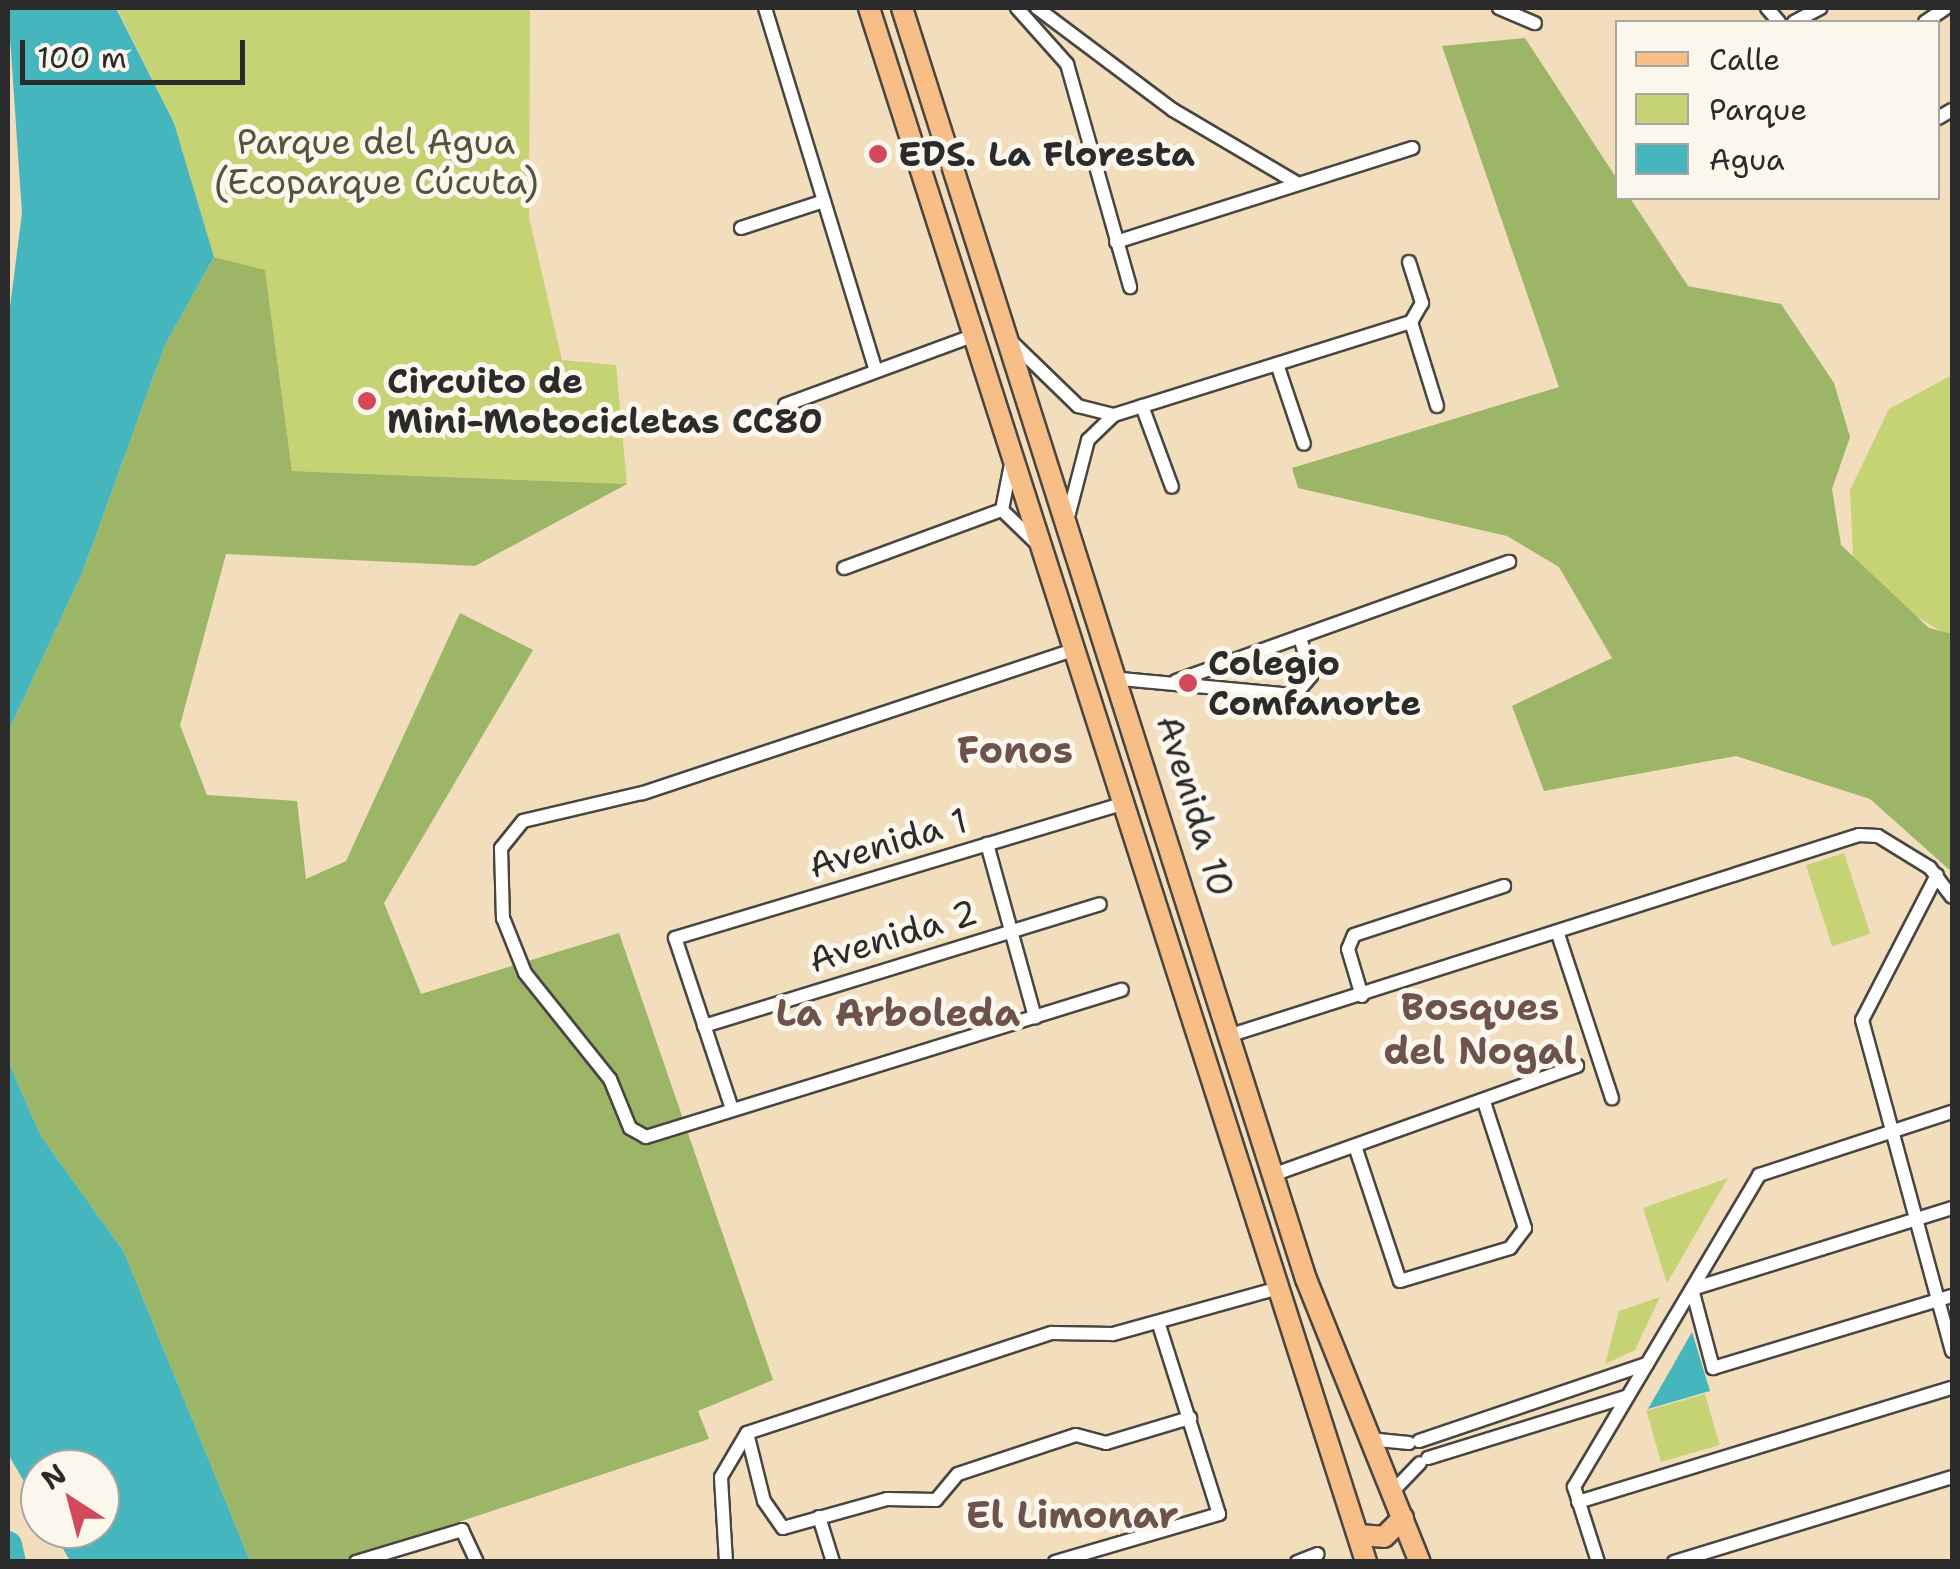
<!DOCTYPE html>
<meta charset="utf-8">
<style>
body{margin:0}
#map{position:relative;width:1960px;height:1569px;overflow:hidden;background:#f2ddbd;font-family:"Shantell Sans",sans-serif}
div>[style]{position:absolute}
[style*='--x']{left:calc(var(--x)*1px);top:calc(var(--y)*1px);width:calc(var(--w)*1px);rotate:calc(var(--a)*1deg)}
.green>*{inset:0;background:#c5d374;transform-origin:0 0}
.forest>*{inset:0;background:#9cb566}
.water>*{inset:0;background:#45b5be}
.river>*{height:28px;margin:-14px;padding:0 14px;transform-origin:14px;border-radius:14px;background:#45b5be}
.roads{filter:drop-shadow(2px 0 #494641) drop-shadow(-2px 0 #494641) drop-shadow(0 2px #494641) drop-shadow(0 -2px #494641)}
.minor>*{height:12px;margin:-6px;padding:0 6px;transform-origin:6px;border-radius:6px;background:#fff}
.primary>*{height:20px;margin:-10px;padding:0 10px;transform-origin:10px;border-radius:10px;background:#f7be87}
.dots>*{width:28px;height:28px;translate:-50% -50%;box-sizing:border-box;border:5px solid #fbf7ec;border-radius:50%}
span{translate:-50% -50%;white-space:nowrap;text-align:center;line-height:1.15;-webkit-text-stroke:10px #fbf7ec;paint-order:stroke}
.park-label{font-size:35px;color:#52553d}
.poi-label{font-size:35px;color:#2b2b2b;font-weight:700}
.left{translate:0 -50%;text-align:left}
.street-label{font-size:35px;color:#2b2b2b}
.neighbourhood-label{font-size:38px;color:#6e524e;font-weight:700}
.frame{position:absolute;inset:0;border:10px solid #2b2b2b;pointer-events:none}
.legend{position:absolute;left:1615px;top:20px;width:325px;height:180px;box-sizing:border-box;background:#fbf7ec;border:2px solid #a8a59f;margin:0;padding:12px 18px;list-style:none;font-size:30px;color:#2b2b2b}
.legend li{display:flex;align-items:center;gap:20px;height:50px}
.legend b{width:50px;border:2px solid #a8a59f}
.north{position:absolute;left:20px;top:1449px;width:100px;height:100px;box-sizing:border-box;background:#fbf7ec;border:2px solid #a8a59f;border-radius:50%;rotate:324deg;font-size:28px;font-weight:700;line-height:40px;text-align:center;color:#2b2b2b}
.north::after{content:'';display:block;margin:auto;width:35px;height:45px;background:#d1495b;clip-path:polygon(50% 0,100% 100%,50% 72%,0 100%)}
.scale{position:absolute;left:20px;top:40px;width:225px;height:45px;box-sizing:border-box;border:5px solid #2b2b2b;border-top:0;padding-left:12px;font-size:30px;line-height:35px;white-space:nowrap;color:#2b2b2b;-webkit-text-stroke:8px #fbf7ec;paint-order:stroke}
</style>
<div id="map">
<div class="green">
<div style="clip-path:polygon(117px 8px,530px 8px,529px 217px,562px 360px,616px 365px,627px 484px,292px 471px,265px 271px,214px 257px,174px 123px)"></div>
<div style="clip-path:polygon(1952px 375px,1952px 638px,1854px 578px,1850px 490px,1889px 409px)"></div>
<div style="left:1844px;top:853px;width:85px;height:40px;rotate:72deg"></div>
<div style="clip-path:polygon(1728px 1178px,1667px 1283px,1643px 1208px)"></div>
<div style="clip-path:polygon(1660px 1297px,1635px 1350px,1605px 1364px,1619px 1311px)"></div>
<div style="left:1705px;top:1394px;width:53px;height:61px;rotate:74deg"></div>
</div>
<div class="forest">
<div style="clip-path:polygon(1525px 38px,1617px 179px,1618px 198px,1630px 198px,1688px 286px,1781px 304px,1834px 383px,1850px 437px,1832px 489px,1841px 545px,1929px 628px,1952px 634px,1952px 872px,1870px 799px,1736px 756px,1544px 791px,1512px 706px,1612px 658px,1559px 567px,1507px 536px,1298px 488px,1292px 468px,1559px 387px,1442px 46px)"></div>
<div style="clip-path:polygon(214px 257px,265px 270px,292px 471px,627px 484px,475px 566px,226px 554px,180px 725px,207px 795px,297px 801px,306px 879px,346px 861px,460px 613px,533px 650px,384px 903px,421px 994px,619px 933px,773px 1380px,698px 1411px,709px 1439px,341px 1561px,250px 1561px,124px 1252px,41px 1136px,8px 1061px,8px 732px,83px 571px,165px 345px)"></div>
</div>
<div class="water">
<div style="clip-path:polygon(8px 8px,116px 8px,174px 123px,214px 257px,165px 345px,83px 571px,8px 732px,8px 323px,22px 213px)"></div>
<div style="clip-path:polygon(8px 1061px,41px 1136px,124px 1252px,250px 1561px,70px 1561px,52px 1529px,100px 1529px,100px 1469px,40px 1469px,40px 1509px,8px 1454px)"></div>
<div style="clip-path:polygon(1692px 1332px,1710px 1391px,1648px 1409px)"></div>
</div>
<div class="river">
<div style="--x:8;--y:1545;--w:17;--a:77"></div>
</div>
<div class="roads">
<div class="minor">
<div style="--x:765;--y:8;--w:379;--a:73"></div>
<div style="--x:1017;--y:8;--w:75;--a:48.2"></div>
<div style="--x:1067;--y:64;--w:232;--a:74.2"></div>
<div style="--x:1037;--y:8;--w:170;--a:36.9"></div>
<div style="--x:1173;--y:110;--w:142;--a:30.5"></div>
<div style="--x:1499;--y:8;--w:39;--a:23"></div>
<div style="--x:1767;--y:8;--w:18;--a:49"></div>
<div style="--x:1794;--y:22;--w:30;--a:-28"></div>
<div style="--x:1925;--y:22;--w:25;--a:-34"></div>
<div style="--x:1938;--y:118;--w:16;--a:-30"></div>
<div style="--x:741;--y:228;--w:87;--a:-18"></div>
<div style="--x:1116;--y:242;--w:311;--a:-17.6"></div>
<div style="--x:1411;--y:322;--w:88;--a:72.8"></div>
<div style="--x:1013;--y:343;--w:91;--a:44.1"></div>
<div style="--x:1078;--y:406;--w:37;--a:14"></div>
<div style="--x:1277;--y:364;--w:84;--a:71.4"></div>
<div style="--x:785;--y:405;--w:197;--a:-20.2"></div>
<div style="--x:1142;--y:406;--w:86;--a:69.7"></div>
<div style="--x:1011;--y:464;--w:47;--a:101.1"></div>
<div style="--x:1002;--y:510;--w:46;--a:44.1"></div>
<div style="--x:1068;--y:517;--w:80;--a:-75.4"></div>
<div style="--x:1088;--y:440;--w:36;--a:-44"></div>
<div style="--x:1114;--y:415;--w:311;--a:-17.4"></div>
<div style="--x:1411;--y:322;--w:22;--a:-60"></div>
<div style="--x:1422;--y:303;--w:43;--a:-107.6"></div>
<div style="--x:844;--y:568;--w:168;--a:-20.2"></div>
<div style="--x:1070;--y:651;--w:451;--a:161.6"></div>
<div style="--x:642;--y:793;--w:122;--a:166.8"></div>
<div style="--x:523;--y:821;--w:35;--a:129"></div>
<div style="--x:501;--y:848;--w:70;--a:88.4"></div>
<div style="--x:503;--y:918;--w:59;--a:68.2"></div>
<div style="--x:525;--y:973;--w:136;--a:51.3"></div>
<div style="--x:610;--y:1079;--w:53;--a:67.8"></div>
<div style="--x:630;--y:1128;--w:18;--a:29"></div>
<div style="--x:646;--y:1137;--w:498;--a:-17.2"></div>
<div style="--x:1121;--y:679;--w:175;--a:5.3"></div>
<div style="--x:1295;--y:695;--w:25;--a:-50"></div>
<div style="--x:1311;--y:676;--w:41;--a:-105.8"></div>
<div style="--x:1176;--y:681;--w:354;--a:-19.7"></div>
<div style="--x:987;--y:844;--w:180;--a:74.5"></div>
<div style="--x:1937;--y:875;--w:163;--a:117.3"></div>
<div style="--x:1862;--y:1020;--w:343;--a:74.8"></div>
<div style="--x:1558;--y:934;--w:173;--a:71.8"></div>
<div style="--x:1362;--y:996;--w:49;--a:-106.6"></div>
<div style="--x:1348;--y:949;--w:15;--a:-67"></div>
<div style="--x:1354;--y:935;--w:158;--a:-18.1"></div>
<div style="--x:704;--y:1026;--w:414;--a:-17.1"></div>
<div style="--x:1231;--y:1035;--w:659;--a:-17.67"></div>
<div style="--x:1859;--y:835;--w:19;--a:3"></div>
<div style="--x:1878;--y:836;--w:61;--a:31.6"></div>
<div style="--x:1930;--y:868;--w:36;--a:53"></div>
<div style="--x:732;--y:1109;--w:180;--a:-108.4"></div>
<div style="--x:675;--y:938;--w:463;--a:-16.7"></div>
<div style="--x:1355;--y:1146;--w:142;--a:71.6"></div>
<div style="--x:1400;--y:1281;--w:115;--a:-16.7"></div>
<div style="--x:1510;--y:1248;--w:25;--a:-53"></div>
<div style="--x:1525;--y:1228;--w:133;--a:-108"></div>
<div style="--x:1275;--y:1174;--w:321;--a:-19.7"></div>
<div style="--x:1952;--y:1208;--w:272;--a:162.7"></div>
<div style="--x:1692;--y:1289;--w:82;--a:75.1"></div>
<div style="--x:1713;--y:1368;--w:250;--a:-16.8"></div>
<div style="--x:747;--y:1433;--w:70;--a:76"></div>
<div style="--x:764;--y:1501;--w:33;--a:55"></div>
<div style="--x:783;--y:1528;--w:108;--a:-15.6"></div>
<div style="--x:887;--y:1499;--w:49;--a:1.2"></div>
<div style="--x:936;--y:1500;--w:34;--a:-50"></div>
<div style="--x:958;--y:1474;--w:124;--a:-18.3"></div>
<div style="--x:1076;--y:1435;--w:31;--a:15"></div>
<div style="--x:1106;--y:1443;--w:88;--a:-16.6"></div>
<div style="--x:1368;--y:1439;--w:41;--a:5.6"></div>
<div style="--x:1419;--y:1441;--w:241;--a:-18.7"></div>
<div style="--x:1428;--y:1458;--w:209;--a:-17.2"></div>
<div style="--x:1392;--y:1492;--w:40;--a:-46"></div>
<div style="--x:1578;--y:1502;--w:391;--a:-17"></div>
<div style="--x:819;--y:1517;--w:47;--a:72.7"></div>
<div style="--x:356;--y:1562;--w:111;--a:-16.8"></div>
<div style="--x:462;--y:1530;--w:35;--a:65"></div>
<div style="--x:726;--y:1562;--w:85;--a:-93.4"></div>
<div style="--x:721;--y:1477;--w:51;--a:-59.4"></div>
<div style="--x:747;--y:1433;--w:321;--a:-18.2"></div>
<div style="--x:1052;--y:1333;--w:61;--a:0.9"></div>
<div style="--x:1113;--y:1334;--w:165;--a:-15.5"></div>
<div style="--x:1055;--y:1562;--w:171;--a:-16.3"></div>
<div style="--x:1219;--y:1514;--w:198;--a:-107.6"></div>
<div style="--x:1297;--y:1562;--w:22;--a:-21"></div>
<div style="--x:1598;--y:1562;--w:79;--a:-107.7"></div>
<div style="--x:1574;--y:1487;--w:363;--a:-59.3"></div>
<div style="--x:1759;--y:1175;--w:203;--a:-18.1"></div>
<div style="--x:1674;--y:1562;--w:291;--a:-17"></div>
</div>
<div class="primary">
<div style="--x:869;--y:8;--w:1632;--a:72.26"></div>
<div style="--x:902;--y:8;--w:1334;--a:72.37"></div>
<div style="--x:1306;--y:1279;--w:305;--a:68.1"></div>
<div style="--x:1358;--y:1535;--w:26;--a:4"></div>
<div style="--x:1384;--y:1537;--w:27;--a:-45"></div>
</div>
</div>
<div class="dots">
<div style="left:878px;top:154px;background:#d1495b"></div>
<div style="left:367px;top:401px;background:#d1495b"></div>
<div style="left:1188px;top:683px;background:#d1495b"></div>
</div>
<div class="park-label">
<span style="left:376px;top:162px">Parque del Agua<br>(Ecoparque Cúcuta)</span>
</div>
<div class="poi-label">
<span class="left" style="left:898px;top:154px">EDS. La Floresta</span>
<span class="left" style="left:387px;top:401px">Circuito de<br>Mini-Motocicletas CC80</span>
<span class="left" style="left:1208px;top:683px">Colegio<br>Comfanorte</span>
</div>
<div class="street-label">
<span style="left:1195px;top:806px;rotate:73deg">Avenida 10</span>
<span style="left:888px;top:843px;rotate:-17deg">Avenida 1</span>
<span style="left:893px;top:936px;rotate:-17deg">Avenida 2</span>
</div>
<div class="neighbourhood-label">
<span style="left:1015px;top:750px">Fonos</span>
<span style="left:1480px;top:1029px">Bosques<br>del Nogal</span>
<span style="left:898px;top:1013px">La Arboleda</span>
<span style="left:1072px;top:1515px">El Limonar</span>
</div>
<div class="frame"></div>
<ul class="legend">
<li><b style="height:12px;background:#f7be87"></b>Calle</li>
<li><b style="height:28px;background:#c5d374"></b>Parque</li>
<li><b style="height:28px;background:#45b5be"></b>Agua</li>
</ul>
<div class="north">N</div>
<div class="scale">100 m</div>
</div>
